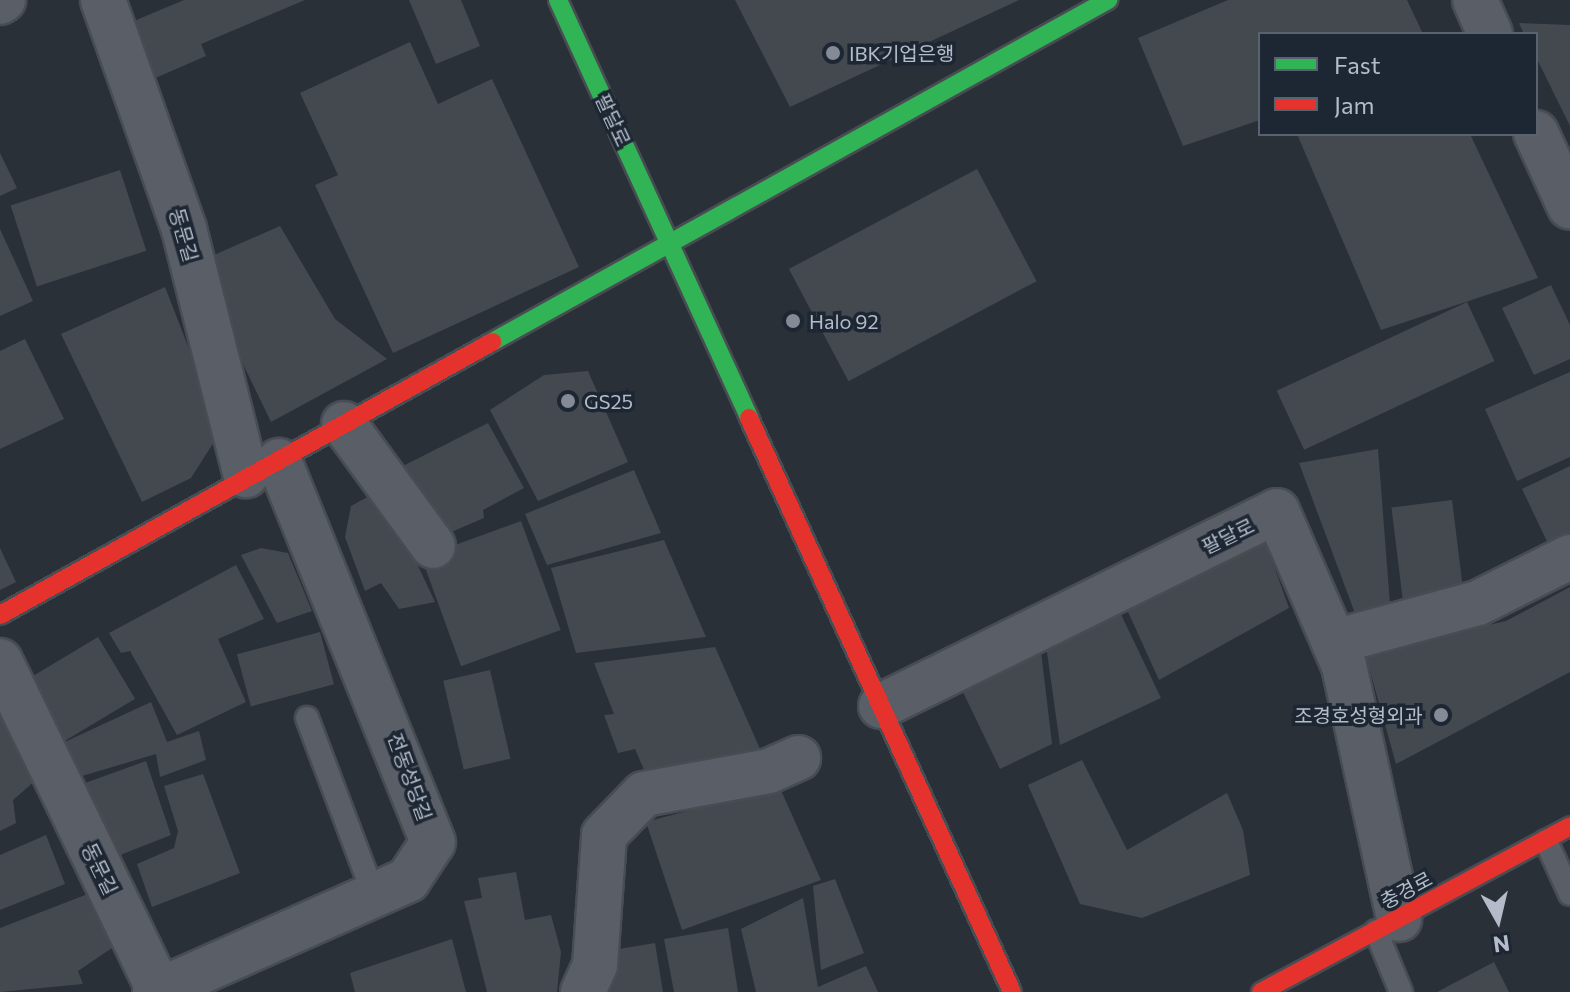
<!DOCTYPE html>
<meta charset="utf-8">
<style>
body{margin:0}
#map{position:relative;width:1570px;height:992px;overflow:hidden;background:#2a3038;font-family:Commissioner,"Noto Sans KR",sans-serif}
div>[style]{position:absolute}
[style*='--x']{left:calc(var(--x)*1px);top:calc(var(--y)*1px);width:calc(var(--w)*1px);rotate:calc(var(--a)*1deg)}
.building>*{inset:0;background:#444950;transform-origin:0 0}
.roads{filter:drop-shadow(2px 0 #484c53) drop-shadow(-2px 0 #484c53) drop-shadow(0 2px #484c53) drop-shadow(0 -2px #484c53)}
.lane>*{height:22px;margin:-11px;padding:0 11px;transform-origin:11px;border-radius:11px;background:#5a5e66}
.street>*{height:44px;margin:-22px;padding:0 22px;transform-origin:22px;border-radius:22px;background:#5a5e66}
.fast>*{height:18px;margin:-9px;padding:0 9px;transform-origin:9px;border-radius:9px;background:#30b455}
.jam>*{height:18px;margin:-9px;padding:0 9px;transform-origin:9px;border-radius:9px;background:#e5322d}
.dots>*{width:22px;height:22px;translate:-50% -50%;box-sizing:border-box;border:4px solid #1d2633;border-radius:50%}
span{translate:-50% -50%;white-space:nowrap;text-align:center;line-height:1.15;-webkit-text-stroke:7px #1d2633;paint-order:stroke}
.poi-label{font-size:20px;color:#b4bcc9}
.left{translate:0 -50%;text-align:left}
.right{translate:-100% -50%;text-align:right}
.street-label{font-size:20px;color:#b4bcc9}
.legend{position:absolute;left:1258px;top:32px;width:280px;height:104px;box-sizing:border-box;background:#1d2633;border:2px solid #59626f;margin:0;padding:10px 14px;list-style:none;font-size:24px;color:#b4bcc9}
.legend li{display:flex;align-items:center;gap:16px;height:40px}
.legend b{width:40px;border:2px solid #59626f}
.north{position:absolute;left:1458px;top:880px;width:80px;height:80px;-webkit-text-stroke:6px #1d2633;paint-order:stroke;rotate:172deg;font-size:22px;font-weight:700;line-height:32px;text-align:center;color:#b4bcc9}
.north::after{content:'';display:block;margin:auto;width:28px;height:36px;background:#b4bcc9;clip-path:polygon(50% 0,100% 100%,50% 72%,0 100%)}
</style>
<div id="map">
<div class="building">
<div style="clip-path:polygon(184px 0,305px 0,201px 44px,206px 56px,153px 79px,129px 23px)"></div>
<div style="clip-path:polygon(409px 0,461px 0,480px 46px,436px 64px)"></div>
<div style="clip-path:polygon(735px 0,1019px 0,790px 107px)"></div>
<div style="clip-path:polygon(1228px 0,1407px 0,1423px 34px,1260px 34px,1260px 120px,1183px 146px,1138px 38px)"></div>
<div style="clip-path:polygon(1519px 23px,1570px 25px,1570px 126px,1536px 57px,1536px 34px,1524px 34px)"></div>
<div style="clip-path:polygon(410px 42px,438px 104px,492px 79px,579px 267px,393px 353px,315px 185px,338px 175px,300px 93px)"></div>
<div style="clip-path:polygon(1297px 134px,1470px 134px,1538px 278px,1381px 330px)"></div>
<div style="clip-path:polygon(0 153px,17px 188px,0 196px)"></div>
<div style="left:977px;top:169px;width:127px;height:213px;rotate:62deg"></div>
<div style="left:120px;top:170px;width:85px;height:115px;rotate:72deg"></div>
<div style="clip-path:polygon(280px 226px,335px 319px,387px 359px,271px 422px,243px 364px,214px 255px)"></div>
<div style="clip-path:polygon(0 229px,33px 301px,0 316px)"></div>
<div style="clip-path:polygon(1551px 285px,1570px 325px,1570px 359px,1534px 375px,1502px 308px)"></div>
<div style="clip-path:polygon(165px 287px,221px 431px,191px 478px,142px 502px,61px 334px)"></div>
<div style="left:1467px;top:302px;width:65px;height:210px;rotate:65deg"></div>
<div style="clip-path:polygon(25px 339px,64px 419px,0 449px,0 351px)"></div>
<div style="clip-path:polygon(588px 371px,628px 462px,538px 501px,490px 410px,544px 375px)"></div>
<div style="clip-path:polygon(1570px 372px,1570px 457px,1517px 481px,1485px 409px)"></div>
<div style="clip-path:polygon(488px 423px,524px 488px,483px 510px,484px 518px,442px 536px,391px 472px)"></div>
<div style="clip-path:polygon(1378px 449px,1390px 604px,1356px 616px,1299px 463px)"></div>
<div style="clip-path:polygon(1570px 466px,1570px 543px,1552px 552px,1522px 489px)"></div>
<div style="clip-path:polygon(634px 470px,661px 533px,547px 565px,525px 514px)"></div>
<div style="clip-path:polygon(382px 489px,435px 602px,399px 609px,381px 583px,365px 591px,345px 537px,351px 506px)"></div>
<div style="left:1452px;top:500px;width:95px;height:61px;rotate:83deg"></div>
<div style="left:521px;top:521px;width:116px;height:106px;rotate:70deg"></div>
<div style="clip-path:polygon(664px 540px,706px 637px,576px 653px,551px 568px)"></div>
<div style="clip-path:polygon(1265px 541px,1289px 608px,1159px 680px,1124px 603px)"></div>
<div style="clip-path:polygon(0 548px,16px 582px,0 590px)"></div>
<div style="clip-path:polygon(261px 548px,288px 553px,312px 611px,277px 623px,241px 555px)"></div>
<div style="clip-path:polygon(236px 565px,264px 619px,218px 639px,246px 702px,177px 735px,130px 651px,121px 653px,109px 633px)"></div>
<div style="clip-path:polygon(1570px 587px,1570px 672px,1396px 764px,1365px 653px,1506px 621px)"></div>
<div style="clip-path:polygon(1117px 606px,1161px 698px,1060px 745px,1045px 638px)"></div>
<div style="left:320px;top:632px;width:54px;height:86px;rotate:75deg"></div>
<div style="left:98px;top:637px;width:72px;height:89px;rotate:59deg"></div>
<div style="clip-path:polygon(1040px 643px,1052px 744px,1000px 769px,961px 688px)"></div>
<div style="clip-path:polygon(715px 647px,764px 758px,651px 786px,635px 749px,618px 753px,604px 715px,614px 714px,594px 663px)"></div>
<div style="left:490px;top:670px;width:91px;height:48px;rotate:77deg"></div>
<div style="clip-path:polygon(0 691px,43px 774px,13px 800px,16px 823px,0 831px)"></div>
<div style="clip-path:polygon(151px 702px,167px 742px,199px 731px,206px 760px,160px 777px,156px 754px,72px 779px,56px 746px)"></div>
<div style="clip-path:polygon(1082px 760px,1127px 850px,1227px 793px,1243px 830px,1250px 875px,1142px 918px,1080px 904px,1028px 785px)"></div>
<div style="clip-path:polygon(146px 761px,171px 835px,110px 859px,74px 787px)"></div>
<div style="clip-path:polygon(203px 774px,240px 873px,152px 907px,137px 864px,174px 848px,178px 831px,164px 786px)"></div>
<div style="clip-path:polygon(772px 788px,780px 788px,821px 880px,682px 930px,646px 822px)"></div>
<div style="clip-path:polygon(46px 835px,65px 884px,0 910px,0 855px)"></div>
<div style="clip-path:polygon(516px 872px,525px 920px,551px 915px,561px 952px,557px 992px,487px 992px,464px 901px,482px 898px,478px 878px)"></div>
<div style="clip-path:polygon(835px 879px,864px 953px,821px 970px,813px 886px)"></div>
<div style="clip-path:polygon(98px 890px,115px 946px,78px 971px,83px 984px,0 992px,0 928px)"></div>
<div style="clip-path:polygon(803px 898px,818px 987px,866px 966px,878px 992px,756px 992px,741px 929px)"></div>
<div style="clip-path:polygon(728px 928px,738px 992px,674px 992px,664px 939px)"></div>
<div style="clip-path:polygon(452px 939px,466px 992px,355px 992px,350px 973px)"></div>
<div style="clip-path:polygon(655px 943px,663px 992px,608px 992px,619px 949px)"></div>
<div style="clip-path:polygon(1494px 962px,1509px 992px,1437px 992px)"></div>
</div>
<div class="roads">
<div class="lane">
<div style="--x:307;--y:718;--w:189;--a:69.3"></div>
<div style="--x:1546;--y:841;--w:58;--a:65.6"></div>
<div style="--x:1376;--y:931;--w:66;--a:67.7"></div>
</div>
<div class="street">
<div style="--x:103;--y:0;--w:243;--a:70.5"></div>
<div style="--x:184;--y:229;--w:254;--a:75.9"></div>
<div style="--x:1475;--y:0;--w:37;--a:66"></div>
<div style="--x:0;--y:2;--w:4;--a:-34"></div>
<div style="--x:1536;--y:133;--w:81;--a:65.3"></div>
<div style="--x:344;--y:424;--w:151;--a:53.9"></div>
<div style="--x:1334;--y:642;--w:149;--a:-15.2"></div>
<div style="--x:1478;--y:603;--w:103;--a:-26.6"></div>
<div style="--x:0;--y:661;--w:365;--a:64.2"></div>
<div style="--x:881;--y:706;--w:441;--a:-26.2"></div>
<div style="--x:1277;--y:511;--w:169;--a:66.6"></div>
<div style="--x:1344;--y:666;--w:259;--a:77.7"></div>
<div style="--x:155;--y:992;--w:277;--a:-23.9"></div>
<div style="--x:408;--y:880;--w:45;--a:-56.7"></div>
<div style="--x:433;--y:842;--w:411;--a:-112"></div>
<div style="--x:583;--y:992;--w:30;--a:-66"></div>
<div style="--x:595;--y:965;--w:130;--a:-86"></div>
<div style="--x:604;--y:835;--w:57;--a:-45.7"></div>
<div style="--x:644;--y:794;--w:127;--a:-10.4"></div>
<div style="--x:769;--y:771;--w:32;--a:-24"></div>
</div>
<div class="fast">
<div style="--x:558;--y:0;--w:460;--a:65.4"></div>
<div style="--x:492;--y:342;--w:705;--a:-29.04"></div>
</div>
<div class="jam">
<div style="--x:749;--y:418;--w:631;--a:65.38"></div>
<div style="--x:0;--y:615;--w:563;--a:-29.02"></div>
<div style="--x:1261;--y:992;--w:351;--a:-28.2"></div>
</div>
</div>
<div class="dots">
<div style="left:833px;top:53px;background:#848b96"></div>
<div style="left:793px;top:321px;background:#848b96"></div>
<div style="left:568px;top:401px;background:#848b96"></div>
<div style="left:1441px;top:715px;background:#848b96"></div>
</div>
<div class="poi-label">
<span class="left" style="left:849px;top:53px">IBK기업은행</span>
<span class="left" style="left:809px;top:321px">Halo 92</span>
<span class="left" style="left:584px;top:401px">GS25</span>
<span class="right" style="left:1423px;top:715px">조경호성형외과</span>
</div>
<div class="street-label">
<span style="left:613px;top:120px;rotate:65deg">팔달로</span>
<span style="left:184px;top:235px;rotate:74deg">동문길</span>
<span style="left:1228px;top:536px;rotate:-26deg">팔달로</span>
<span style="left:410px;top:777px;rotate:70deg">전동성당길</span>
<span style="left:100px;top:869px;rotate:64deg">동문길</span>
<span style="left:1406px;top:890px;rotate:-28deg">충경로</span>
</div>
<ul class="legend">
<li><b style="height:10px;background:#30b455"></b>Fast</li>
<li><b style="height:10px;background:#e5322d"></b>Jam</li>
</ul>
<div class="north">N</div>
</div>
